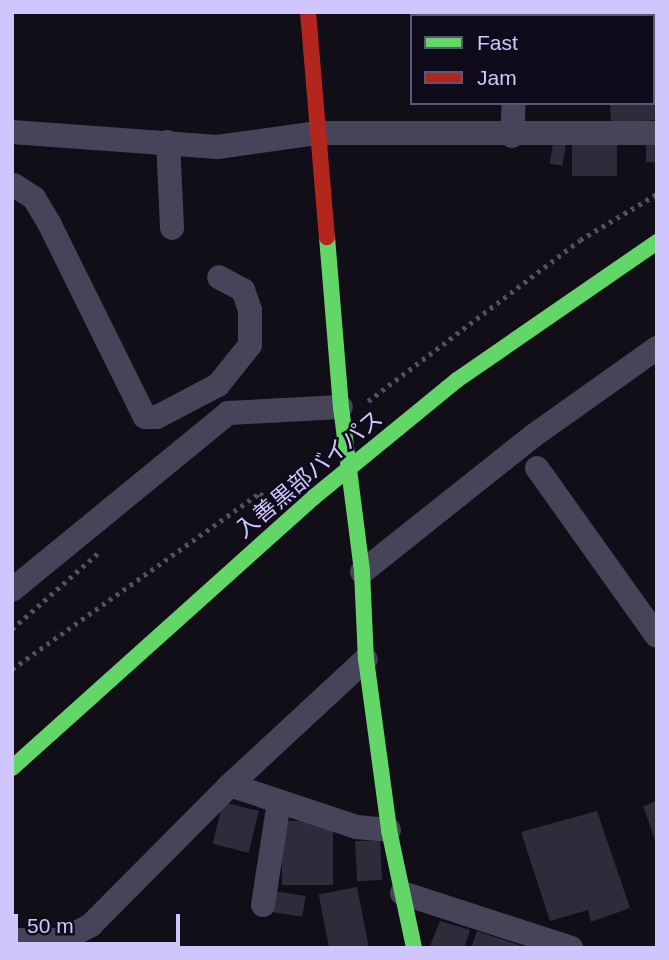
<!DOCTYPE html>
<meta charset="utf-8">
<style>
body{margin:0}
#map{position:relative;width:669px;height:960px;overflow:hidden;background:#110e18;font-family:Arial,"Noto Sans JP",sans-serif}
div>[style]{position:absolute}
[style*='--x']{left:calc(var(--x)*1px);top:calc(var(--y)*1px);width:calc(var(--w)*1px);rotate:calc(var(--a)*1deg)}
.building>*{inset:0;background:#2f2b3b;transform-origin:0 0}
.path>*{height:4.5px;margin-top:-2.25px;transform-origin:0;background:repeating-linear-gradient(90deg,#485563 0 3.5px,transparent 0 8.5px)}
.street>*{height:24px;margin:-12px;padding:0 12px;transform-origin:12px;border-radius:12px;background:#464459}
.fast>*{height:16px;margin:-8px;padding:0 8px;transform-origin:8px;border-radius:8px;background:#63d668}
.jam>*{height:16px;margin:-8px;padding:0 8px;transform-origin:8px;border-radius:8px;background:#b3261e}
.fast-bridge>*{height:16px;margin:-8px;padding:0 8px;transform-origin:8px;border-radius:8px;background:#63d668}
span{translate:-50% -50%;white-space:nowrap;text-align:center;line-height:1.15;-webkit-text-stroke:5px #0f0b1b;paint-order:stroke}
.street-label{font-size:23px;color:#cfc6fe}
.frame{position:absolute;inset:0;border:14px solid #cfc6fe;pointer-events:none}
.legend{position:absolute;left:410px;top:14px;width:245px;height:91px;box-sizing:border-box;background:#0f0b1b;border:2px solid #5c5676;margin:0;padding:9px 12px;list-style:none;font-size:21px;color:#cfc6fe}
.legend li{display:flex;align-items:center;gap:14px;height:35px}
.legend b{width:35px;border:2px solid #5c5676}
.scale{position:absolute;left:14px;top:914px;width:166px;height:32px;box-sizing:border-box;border:4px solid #cfc6fe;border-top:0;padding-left:9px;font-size:21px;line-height:24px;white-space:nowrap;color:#cfc6fe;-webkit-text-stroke:5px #0f0b1b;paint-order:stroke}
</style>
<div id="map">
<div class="building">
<div style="clip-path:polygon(653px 67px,657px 120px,611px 123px,610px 103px,653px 103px)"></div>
<div style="left:553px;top:143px;width:13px;height:21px;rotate:9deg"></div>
<div style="left:646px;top:143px;width:11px;height:19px"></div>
<div style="left:572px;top:144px;width:45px;height:32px"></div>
<div style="clip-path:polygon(657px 801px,657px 843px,656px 843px,643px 806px)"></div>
<div style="left:223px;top:802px;width:37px;height:43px;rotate:14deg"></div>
<div style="clip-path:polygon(597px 811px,630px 908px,591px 922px,588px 910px,550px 921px,521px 832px)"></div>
<div style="left:282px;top:821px;width:51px;height:64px"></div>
<div style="left:380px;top:840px;width:40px;height:25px;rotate:87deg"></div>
<div style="left:357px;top:887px;width:62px;height:39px;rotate:79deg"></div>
<div style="left:274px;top:891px;width:32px;height:21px;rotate:9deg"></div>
<div style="clip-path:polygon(440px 921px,470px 930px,464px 948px,429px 948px)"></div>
<div style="clip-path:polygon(477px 931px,525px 947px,525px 948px,471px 948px)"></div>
</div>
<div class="path">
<div style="--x:368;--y:401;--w:266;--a:-37.2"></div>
<div style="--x:580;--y:240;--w:90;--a:-30.9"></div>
<div style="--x:12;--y:629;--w:116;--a:-41.5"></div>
<div style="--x:12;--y:669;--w:304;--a:-35.4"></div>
<div style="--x:260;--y:493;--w:10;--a:45"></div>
</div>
<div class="street">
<div style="--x:519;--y:16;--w:4;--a:-76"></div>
<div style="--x:12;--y:132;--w:206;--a:4.2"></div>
<div style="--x:217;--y:147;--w:102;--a:-7.9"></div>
<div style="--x:318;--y:133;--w:339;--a:0"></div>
<div style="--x:512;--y:136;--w:33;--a:-87"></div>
<div style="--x:168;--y:142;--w:86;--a:87.3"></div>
<div style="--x:14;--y:185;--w:24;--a:33"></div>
<div style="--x:34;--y:198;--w:29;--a:59"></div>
<div style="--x:49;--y:223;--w:216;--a:63.7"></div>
<div style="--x:145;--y:417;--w:12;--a:0"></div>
<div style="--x:157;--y:417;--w:69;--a:-27.7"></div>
<div style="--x:218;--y:385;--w:51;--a:-51.3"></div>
<div style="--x:250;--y:345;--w:35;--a:-90"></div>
<div style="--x:250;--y:310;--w:21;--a:-109"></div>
<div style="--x:243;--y:290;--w:27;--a:-152"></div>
<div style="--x:537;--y:468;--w:206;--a:54.5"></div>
<div style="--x:362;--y:572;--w:218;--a:-38.5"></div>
<div style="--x:533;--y:436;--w:152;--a:-35.4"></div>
<div style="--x:12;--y:590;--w:279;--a:-39.3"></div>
<div style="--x:228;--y:413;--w:113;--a:-3"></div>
<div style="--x:230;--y:785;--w:185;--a:-42.8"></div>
<div style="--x:402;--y:893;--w:178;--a:18"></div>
<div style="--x:263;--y:905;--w:104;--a:-81.2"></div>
<div style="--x:12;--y:940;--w:50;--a:0"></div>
<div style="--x:62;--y:940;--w:33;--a:-27"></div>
<div style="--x:91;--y:925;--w:197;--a:-45.2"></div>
<div style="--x:230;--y:785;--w:133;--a:18.4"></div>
<div style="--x:356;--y:827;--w:33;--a:5"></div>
</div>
<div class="fast">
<div style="--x:327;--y:237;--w:171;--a:85.3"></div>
<div style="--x:341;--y:407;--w:166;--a:82.7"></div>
<div style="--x:362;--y:572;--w:87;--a:87.4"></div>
<div style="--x:366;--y:659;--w:173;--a:82.3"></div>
<div style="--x:389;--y:830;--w:121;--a:78"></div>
<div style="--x:12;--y:768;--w:406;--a:-41.9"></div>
</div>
<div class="jam">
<div style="--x:308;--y:12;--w:226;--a:85.2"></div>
</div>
<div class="fast-bridge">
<div style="--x:314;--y:497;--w:185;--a:-39.3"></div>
<div style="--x:457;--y:380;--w:243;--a:-34.6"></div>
</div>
<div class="street-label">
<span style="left:309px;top:474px;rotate:-40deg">入善黒部バイパス</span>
</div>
<div class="frame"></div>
<ul class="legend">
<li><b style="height:9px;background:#63d668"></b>Fast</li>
<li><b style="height:9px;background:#b3261e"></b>Jam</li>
</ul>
<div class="scale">50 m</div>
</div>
